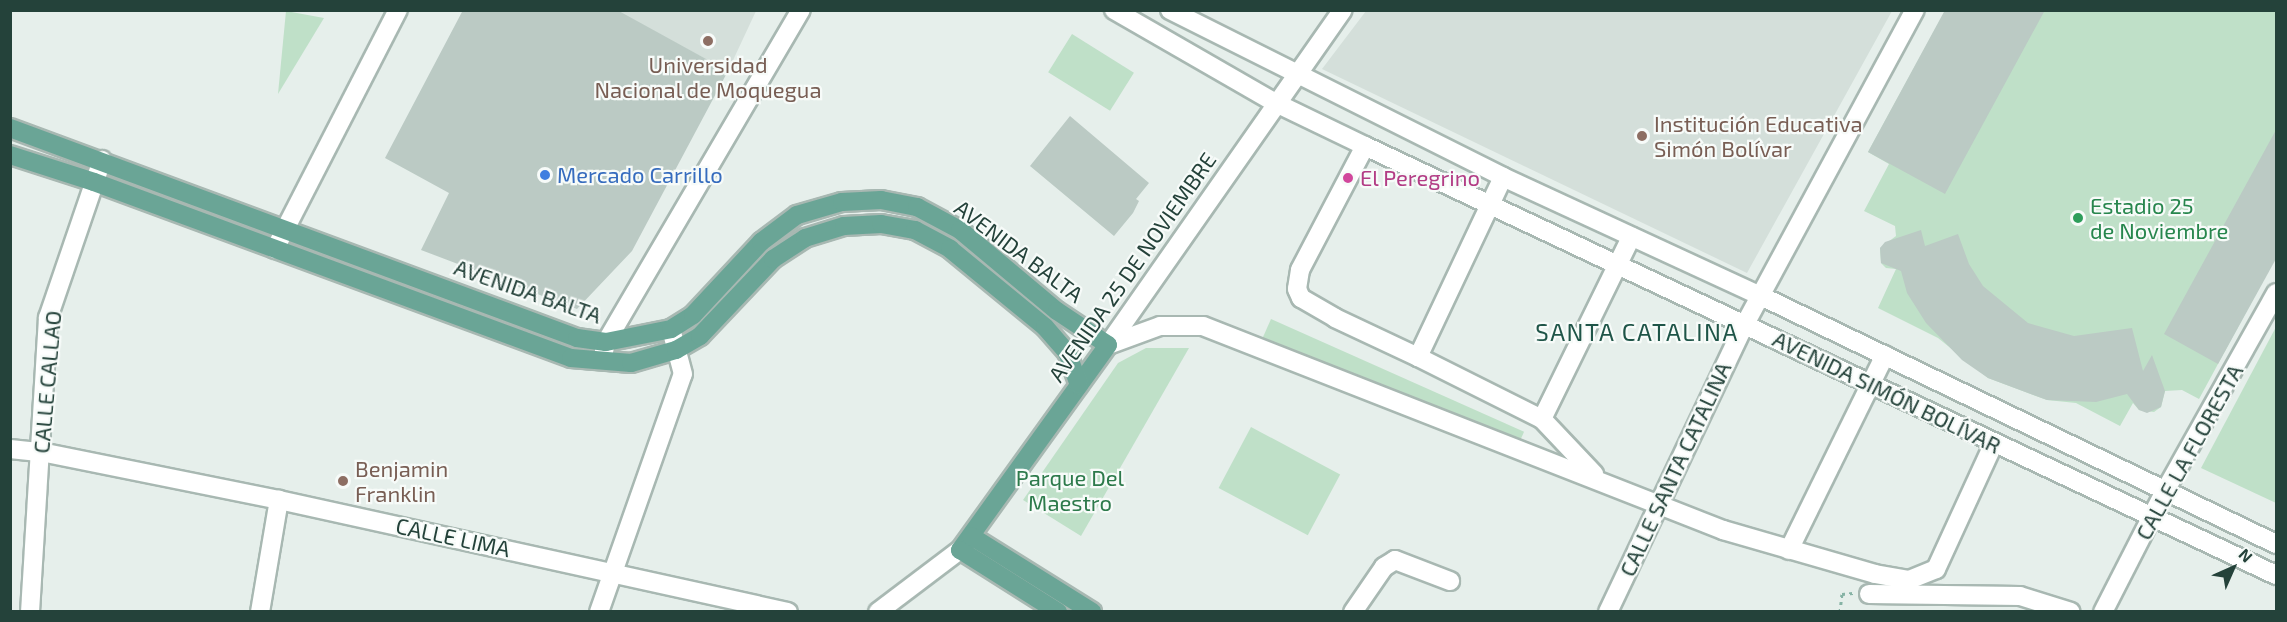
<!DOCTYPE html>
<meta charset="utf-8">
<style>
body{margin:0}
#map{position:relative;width:2287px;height:622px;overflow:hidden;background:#e6efeb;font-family:"Exo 2",sans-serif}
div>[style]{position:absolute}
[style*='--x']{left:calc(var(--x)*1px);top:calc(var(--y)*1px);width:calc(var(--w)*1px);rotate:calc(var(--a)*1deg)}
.built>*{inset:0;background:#d4dfda}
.green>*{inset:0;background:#bfe0c8;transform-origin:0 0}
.building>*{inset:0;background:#bbcac4}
.path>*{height:3px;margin-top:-1.5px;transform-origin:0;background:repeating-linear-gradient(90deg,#86b3a5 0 3px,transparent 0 7.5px)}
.roads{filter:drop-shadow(2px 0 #a8b8b2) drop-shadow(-2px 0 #a8b8b2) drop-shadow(0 2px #a8b8b2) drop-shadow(0 -2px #a8b8b2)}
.street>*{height:18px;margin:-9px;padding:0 9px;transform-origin:9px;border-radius:9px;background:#fff}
.secondary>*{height:18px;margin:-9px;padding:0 9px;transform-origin:9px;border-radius:9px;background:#fff}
.primary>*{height:18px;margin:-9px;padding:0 9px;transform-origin:9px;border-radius:9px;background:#6aa596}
.dots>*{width:16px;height:16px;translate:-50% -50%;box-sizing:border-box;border:3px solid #f7fbf9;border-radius:50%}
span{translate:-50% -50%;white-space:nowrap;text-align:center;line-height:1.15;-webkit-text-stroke:4.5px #f7fbf9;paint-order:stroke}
.education-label{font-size:22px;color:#785e54}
.left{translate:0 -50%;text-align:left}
.shop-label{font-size:22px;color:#366cbe}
.hotel-label{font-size:22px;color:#b23c85}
.leisure-label{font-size:22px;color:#27864d}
.street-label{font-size:22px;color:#24423a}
.park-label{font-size:22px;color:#2d7a4b}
.neighbourhood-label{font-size:24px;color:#1f5548;letter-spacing:1.5px}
.frame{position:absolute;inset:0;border:12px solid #24423a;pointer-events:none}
.north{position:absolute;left:2203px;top:538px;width:60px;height:60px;-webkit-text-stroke:4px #f7fbf9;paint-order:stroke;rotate:45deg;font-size:16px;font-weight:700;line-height:24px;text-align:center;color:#24423a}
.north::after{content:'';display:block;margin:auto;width:21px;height:27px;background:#24423a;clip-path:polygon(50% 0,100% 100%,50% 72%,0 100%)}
</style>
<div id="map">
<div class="built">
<div style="clip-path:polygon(617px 11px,756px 11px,728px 71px)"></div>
<div style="clip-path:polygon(1366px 11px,1366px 10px,1892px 11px,1747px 273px,1322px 69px)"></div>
</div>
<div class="green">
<div style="clip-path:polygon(286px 11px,324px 18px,278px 94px)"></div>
<div style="clip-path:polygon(1945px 11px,2276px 11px,2276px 257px,2199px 399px,2182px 390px,2165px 391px,2161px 407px,2154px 412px,2139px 410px,2133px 403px,2120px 426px,2076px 403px,2047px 400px,1988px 378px,1938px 338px,1878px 308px,1896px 269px,1886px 268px,1881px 263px,1880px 248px,1896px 236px,1895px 226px,1864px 211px,1889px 164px,1868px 152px)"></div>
<div style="left:1072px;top:34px;width:73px;height:45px;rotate:32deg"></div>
<div style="left:1271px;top:319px;width:277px;height:30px;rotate:24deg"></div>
<div style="clip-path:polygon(2276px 327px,2276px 503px,2201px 468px)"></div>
<div style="clip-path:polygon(1146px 348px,1189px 348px,1081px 536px,1023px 500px,1118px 363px)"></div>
<div style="left:1251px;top:427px;width:101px;height:69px;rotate:28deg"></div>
</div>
<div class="building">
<div style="clip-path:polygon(463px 10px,617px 10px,728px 71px,632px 251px,577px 309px,421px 250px,449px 193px,385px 158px)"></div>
<div style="clip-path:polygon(1945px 10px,2045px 10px,1945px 194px,1868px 152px)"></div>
<div style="clip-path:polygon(1070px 116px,1149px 183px,1136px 199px,1139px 201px,1133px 213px,1114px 236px,1030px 166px)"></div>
<div style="clip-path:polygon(2277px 128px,2277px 257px,2218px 364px,2164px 334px)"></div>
<div style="clip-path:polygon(1921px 230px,1925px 246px,1958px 234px,1969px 264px,1983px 286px,2028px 323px,2074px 336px,2132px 328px,2143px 371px,2152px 355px,2165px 391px,2161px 407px,2147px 413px,2139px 410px,2127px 394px,2096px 402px,2047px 400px,1988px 378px,1962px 360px,1926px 323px,1907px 293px,1901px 271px,1881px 263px,1880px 248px,1885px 242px)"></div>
</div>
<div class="path">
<div style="--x:1840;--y:612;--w:18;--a:-84"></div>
<div style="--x:1842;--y:594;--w:11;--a:-5"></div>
</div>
<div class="roads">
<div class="street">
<div style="--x:1365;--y:146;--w:140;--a:117.7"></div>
<div style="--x:1300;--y:270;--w:19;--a:99"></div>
<div style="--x:1297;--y:289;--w:10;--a:66"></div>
<div style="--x:1301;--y:298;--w:39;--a:30"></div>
<div style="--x:1335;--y:318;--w:92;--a:25.2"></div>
<div style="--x:1418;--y:357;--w:199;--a:-64.7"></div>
<div style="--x:275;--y:249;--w:269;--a:-62.8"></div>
<div style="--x:1108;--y:345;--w:55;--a:-20.1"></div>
<div style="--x:1160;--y:326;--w:43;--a:0"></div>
<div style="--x:1203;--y:326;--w:559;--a:21.42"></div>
<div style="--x:1723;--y:530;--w:158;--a:16.1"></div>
<div style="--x:1875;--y:574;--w:35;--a:10"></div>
<div style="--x:1909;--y:580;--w:29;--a:-22"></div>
<div style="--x:1936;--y:569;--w:139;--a:-65.3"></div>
<div style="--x:1418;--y:357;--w:139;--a:26.6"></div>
<div style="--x:1542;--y:419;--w:203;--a:-63.9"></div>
<div style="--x:602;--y:360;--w:18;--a:-77"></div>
<div style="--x:606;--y:342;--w:385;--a:-59.6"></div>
<div style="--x:1542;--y:419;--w:76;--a:46.6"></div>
<div style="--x:10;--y:449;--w:31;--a:6"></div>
<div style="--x:41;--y:452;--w:243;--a:11.4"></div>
<div style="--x:279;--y:500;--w:521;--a:12.41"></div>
<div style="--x:1789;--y:550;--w:217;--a:-63.8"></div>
<div style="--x:1869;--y:594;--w:151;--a:0.8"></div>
<div style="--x:2020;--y:596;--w:53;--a:17.4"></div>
<div style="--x:30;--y:612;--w:295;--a:-86.5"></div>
<div style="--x:48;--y:318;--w:167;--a:-71.1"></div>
<div style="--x:260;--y:612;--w:114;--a:-80.4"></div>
<div style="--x:599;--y:612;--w:252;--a:-70.6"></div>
<div style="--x:683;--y:374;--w:47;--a:-104.9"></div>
<div style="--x:878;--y:612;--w:103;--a:-37.1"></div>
<div style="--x:1353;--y:612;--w:55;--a:-55.4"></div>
<div style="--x:1384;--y:567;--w:13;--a:-32"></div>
<div style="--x:1395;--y:560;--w:59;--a:20.9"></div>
<div style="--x:1608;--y:612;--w:319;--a:-64.6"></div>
<div style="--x:1745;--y:324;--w:357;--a:-61.6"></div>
<div style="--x:2103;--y:612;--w:136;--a:-62.9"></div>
<div style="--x:2165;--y:491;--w:227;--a:-60.7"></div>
</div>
<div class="secondary">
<div style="--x:1114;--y:10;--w:187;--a:29.9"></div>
<div style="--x:1276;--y:103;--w:99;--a:25.8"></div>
<div style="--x:1365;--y:146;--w:1007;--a:25.22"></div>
<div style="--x:1170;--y:10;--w:373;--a:26.6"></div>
<div style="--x:1503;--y:177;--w:284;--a:24.8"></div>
<div style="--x:1761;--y:296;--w:572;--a:25.71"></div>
<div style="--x:1108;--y:345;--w:409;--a:-55"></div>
</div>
<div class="primary">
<div style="--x:10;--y:128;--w:605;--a:20.32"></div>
<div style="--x:577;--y:338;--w:29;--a:8"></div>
<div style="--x:606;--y:342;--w:66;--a:-11.3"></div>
<div style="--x:671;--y:329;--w:26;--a:-32"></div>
<div style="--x:693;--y:315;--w:100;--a:-47"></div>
<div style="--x:761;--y:242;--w:45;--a:-36.9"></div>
<div style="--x:797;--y:215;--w:47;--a:-16.1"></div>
<div style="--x:842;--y:202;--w:39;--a:-3"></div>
<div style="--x:881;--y:200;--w:37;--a:11"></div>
<div style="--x:917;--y:207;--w:49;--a:28.1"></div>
<div style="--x:960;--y:230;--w:126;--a:39.9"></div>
<div style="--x:1057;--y:311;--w:61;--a:33.7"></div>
<div style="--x:1108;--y:345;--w:253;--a:125.8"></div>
<div style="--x:960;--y:550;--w:116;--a:32.3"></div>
<div style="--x:10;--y:155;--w:88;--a:17.8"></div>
<div style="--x:94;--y:182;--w:508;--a:20.25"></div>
<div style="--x:571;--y:358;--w:60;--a:4.8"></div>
<div style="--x:631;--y:363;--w:47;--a:-16.1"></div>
<div style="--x:676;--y:350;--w:28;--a:-30"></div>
<div style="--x:700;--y:336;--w:106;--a:-46.5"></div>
<div style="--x:773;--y:259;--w:38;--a:-33"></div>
<div style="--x:805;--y:238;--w:41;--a:-17.1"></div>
<div style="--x:844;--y:226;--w:37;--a:-3"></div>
<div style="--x:881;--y:224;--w:35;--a:10"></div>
<div style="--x:915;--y:230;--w:40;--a:28"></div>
<div style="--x:950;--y:249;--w:123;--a:39.4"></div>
<div style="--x:1045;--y:327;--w:33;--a:49"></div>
<div style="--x:1067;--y:352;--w:35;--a:70"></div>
<div style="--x:971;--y:536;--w:143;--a:32.1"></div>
</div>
</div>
<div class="dots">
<div style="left:708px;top:41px;background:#8d6e63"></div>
<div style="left:1642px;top:136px;background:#8d6e63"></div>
<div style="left:545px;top:175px;background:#3f7fe0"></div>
<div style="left:1348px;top:178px;background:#d1479c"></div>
<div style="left:2078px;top:218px;background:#2e9e5b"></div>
<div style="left:343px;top:481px;background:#8d6e63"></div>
</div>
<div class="education-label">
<span style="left:708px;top:77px">Universidad<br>Nacional de Moquegua</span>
<span class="left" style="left:1654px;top:136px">Institución Educativa<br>Simón Bolívar</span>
<span class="left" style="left:355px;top:481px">Benjamin<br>Franklin</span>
</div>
<div class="shop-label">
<span class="left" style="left:557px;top:175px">Mercado Carrillo</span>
</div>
<div class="hotel-label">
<span class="left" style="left:1360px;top:178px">El Peregrino</span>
</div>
<div class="leisure-label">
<span class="left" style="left:2090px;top:218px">Estadio 25<br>de Noviembre</span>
</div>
<div class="street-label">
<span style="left:1019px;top:251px;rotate:37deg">AVENIDA BALTA</span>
<span style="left:1132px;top:267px;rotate:-55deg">AVENIDA 25 DE NOVIEMBRE</span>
<span style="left:528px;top:291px;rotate:19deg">AVENIDA BALTA</span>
<span style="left:47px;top:382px;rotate:-85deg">CALLE CALLAO</span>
<span style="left:1887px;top:392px;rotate:26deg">AVENIDA SIMÓN BOLÍVAR</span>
<span style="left:2189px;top:452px;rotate:-61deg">CALLE LA FLORESTA</span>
<span style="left:1675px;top:469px;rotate:-65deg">CALLE SANTA CATALINA</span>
<span style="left:453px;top:537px;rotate:12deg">CALLE LIMA</span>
</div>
<div class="park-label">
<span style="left:1070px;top:490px">Parque Del<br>Maestro</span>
</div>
<div class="neighbourhood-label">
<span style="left:1637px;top:332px">SANTA CATALINA</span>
</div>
<div class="frame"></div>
<div class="north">N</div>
</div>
